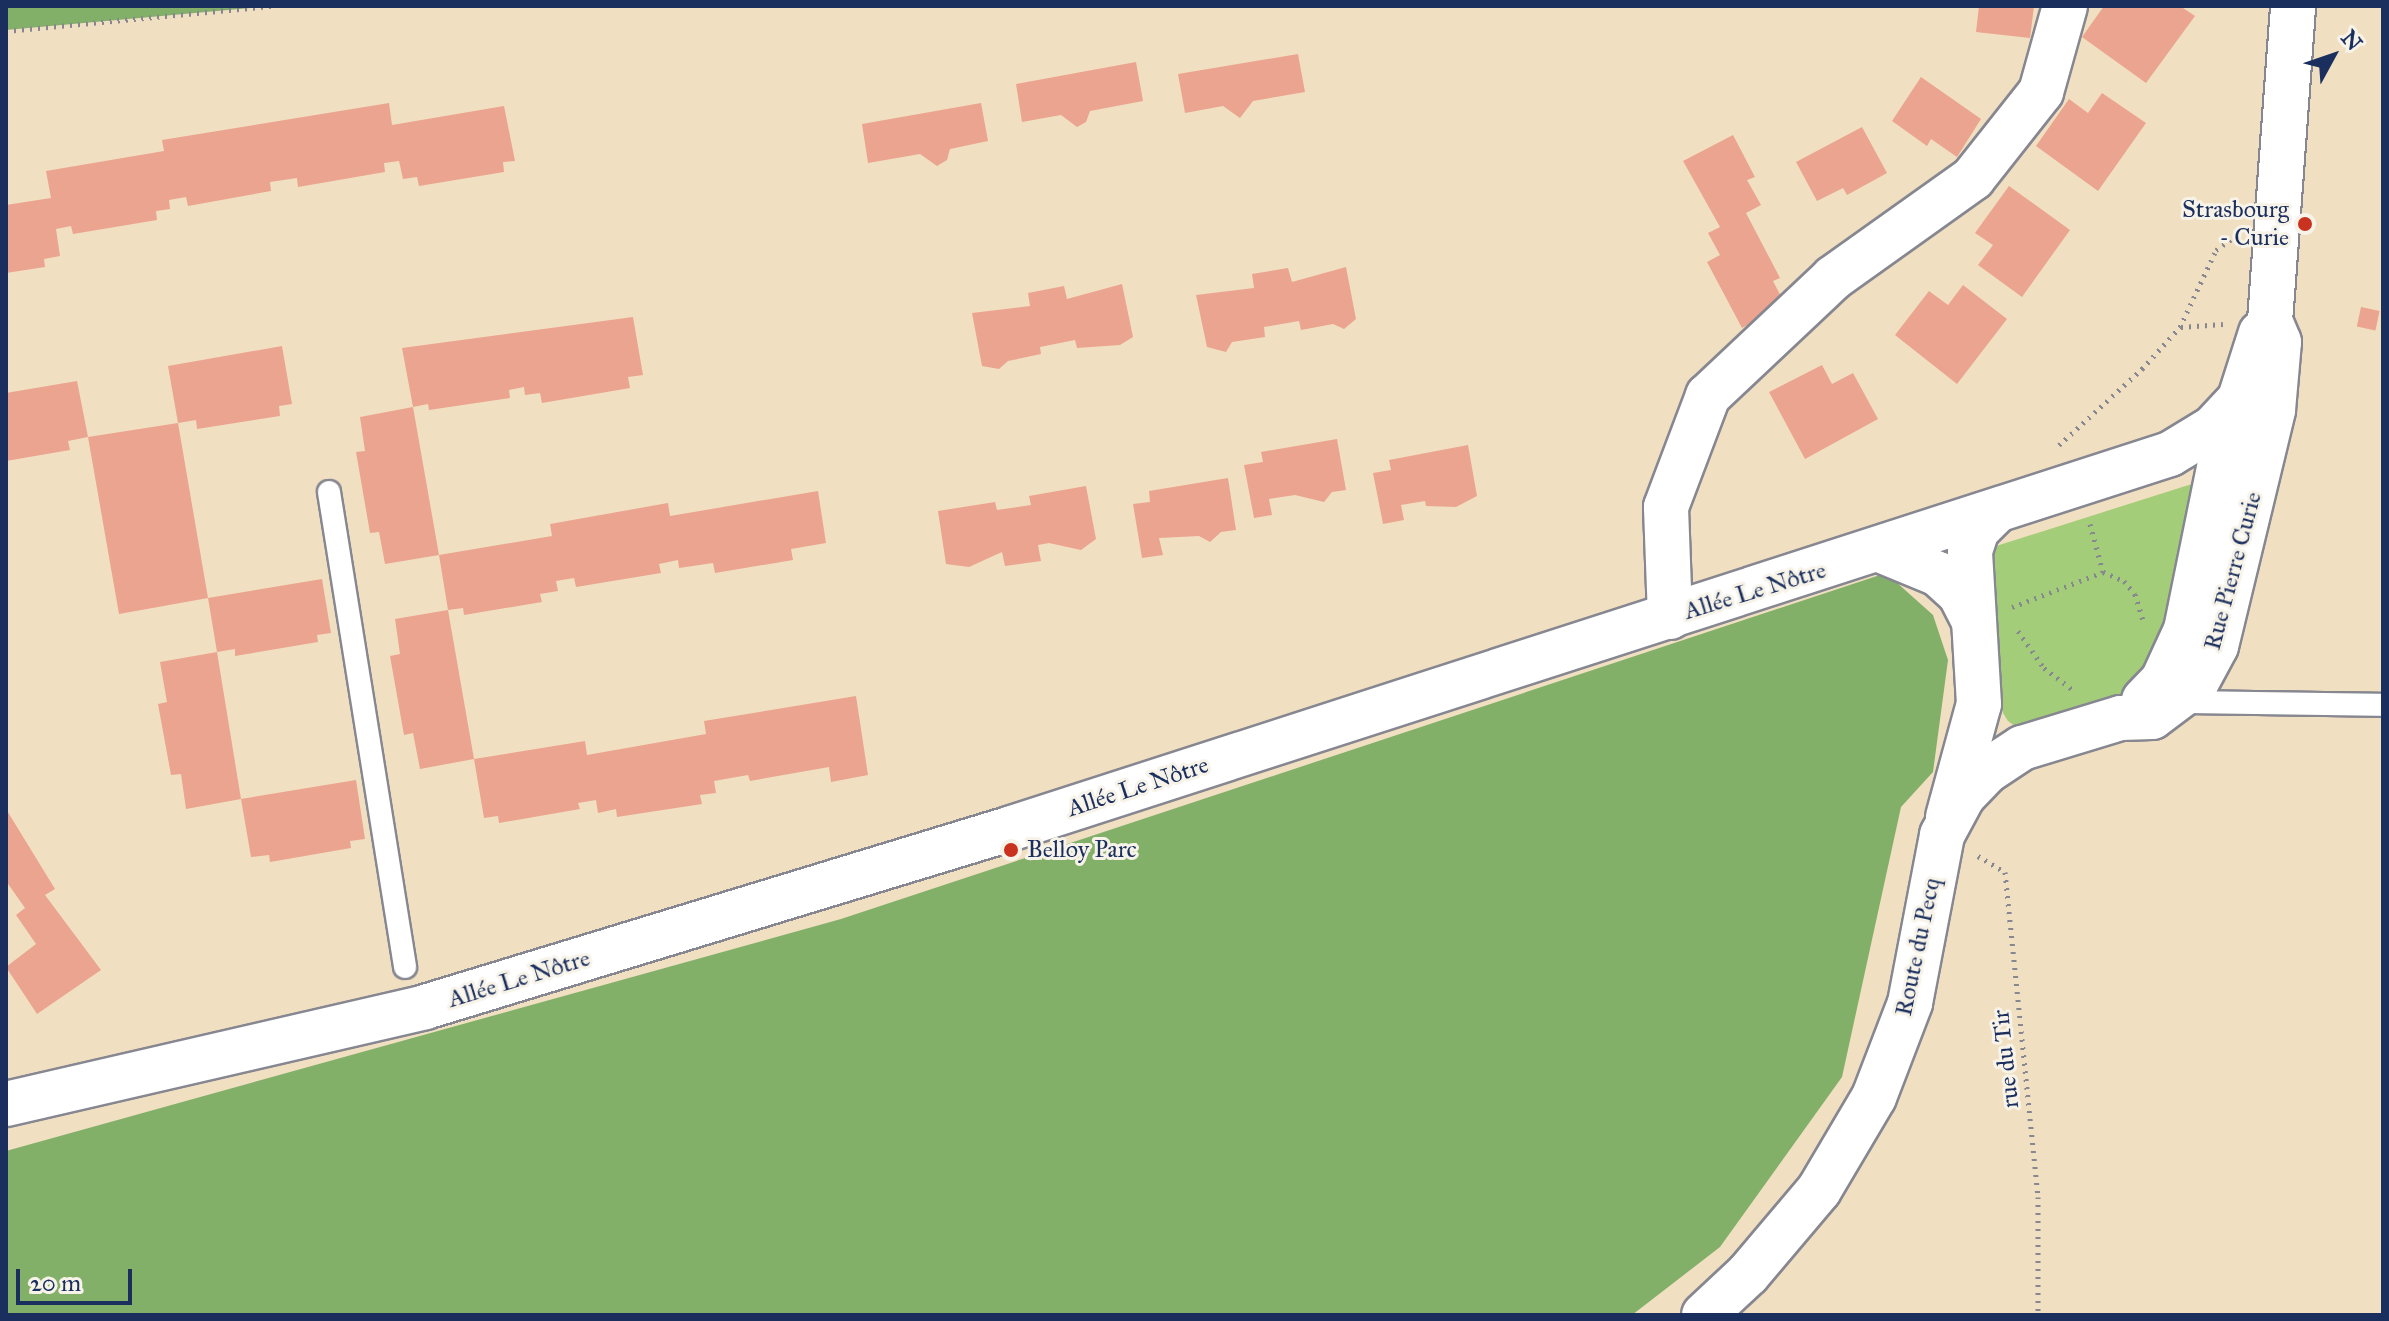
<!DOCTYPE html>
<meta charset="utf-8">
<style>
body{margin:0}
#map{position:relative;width:2389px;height:1321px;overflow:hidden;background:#f1dfc1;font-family:"IM FELL Great Primer",serif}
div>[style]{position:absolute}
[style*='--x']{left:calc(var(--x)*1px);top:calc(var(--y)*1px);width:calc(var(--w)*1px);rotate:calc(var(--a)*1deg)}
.green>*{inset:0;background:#a3cd79}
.forest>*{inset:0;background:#82b069}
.building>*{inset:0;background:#eba48f;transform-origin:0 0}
.path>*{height:5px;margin-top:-2.5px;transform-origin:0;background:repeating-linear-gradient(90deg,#868790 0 2px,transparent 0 8px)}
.roads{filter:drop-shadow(2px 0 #868790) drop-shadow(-2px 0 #868790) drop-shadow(0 2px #868790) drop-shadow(0 -2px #868790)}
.lane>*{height:22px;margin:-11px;padding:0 11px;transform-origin:11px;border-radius:11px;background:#fff}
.street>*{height:44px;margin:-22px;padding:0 22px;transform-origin:22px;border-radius:22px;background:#fff}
.secondary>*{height:44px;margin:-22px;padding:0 22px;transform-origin:22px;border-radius:22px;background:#fff}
.dots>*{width:22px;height:22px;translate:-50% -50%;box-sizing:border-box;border:4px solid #f7f3e8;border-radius:50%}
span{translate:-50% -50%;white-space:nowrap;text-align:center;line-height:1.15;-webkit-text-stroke:6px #f7f3e8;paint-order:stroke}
.poi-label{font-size:24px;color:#1b2f5e}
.right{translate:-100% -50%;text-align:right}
.left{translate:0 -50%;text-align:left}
.street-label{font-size:24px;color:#1b2f5e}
.frame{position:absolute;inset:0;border:8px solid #1b2f5e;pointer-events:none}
.north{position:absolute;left:2293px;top:16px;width:80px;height:80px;-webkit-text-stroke:6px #f7f3e8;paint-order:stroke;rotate:50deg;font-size:22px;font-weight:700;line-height:32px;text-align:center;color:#1b2f5e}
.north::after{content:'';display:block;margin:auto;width:28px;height:36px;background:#1b2f5e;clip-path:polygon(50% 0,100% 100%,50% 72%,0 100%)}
.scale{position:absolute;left:16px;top:1269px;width:116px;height:36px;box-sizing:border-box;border:4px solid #1b2f5e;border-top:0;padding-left:10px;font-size:24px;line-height:28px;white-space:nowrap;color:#1b2f5e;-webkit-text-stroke:6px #f7f3e8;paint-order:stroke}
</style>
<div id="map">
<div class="green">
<div style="clip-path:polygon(2195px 483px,2176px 641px,2139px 690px,2023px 732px,2008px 721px,2003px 713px,1990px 548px)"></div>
</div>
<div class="forest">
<div style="clip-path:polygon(6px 6px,272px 6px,6px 30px)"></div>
<div style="clip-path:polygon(1886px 573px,1933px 615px,1948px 660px,1933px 772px,1901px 807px,1842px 1077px,1720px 1247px,1632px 1315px,6px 1315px,6px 1151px,841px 919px)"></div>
</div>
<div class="building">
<div style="clip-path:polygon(1979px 6px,2034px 6px,2030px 38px,1976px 32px)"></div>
<div style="clip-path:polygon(2104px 6px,2180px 6px,2195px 16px,2146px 83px,2082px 37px)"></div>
<div style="clip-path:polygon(1298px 54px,1305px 92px,1253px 101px,1240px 118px,1223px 106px,1185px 113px,1178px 74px)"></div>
<div style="clip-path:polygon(1136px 62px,1143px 101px,1090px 111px,1086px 122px,1077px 127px,1061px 115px,1022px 122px,1016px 84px)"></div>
<div style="clip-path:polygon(1921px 77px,1981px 119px,1957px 157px,1931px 139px,1927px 146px,1892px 121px)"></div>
<div style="clip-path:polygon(2102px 93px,2146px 123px,2098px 191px,2036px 146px,2069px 99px,2088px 113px)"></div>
<div style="clip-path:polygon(389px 103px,392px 125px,504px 106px,515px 161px,503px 162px,504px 172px,419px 186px,417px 177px,403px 179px,399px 161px,384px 163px,385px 172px,298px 187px,297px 178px,270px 182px,271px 191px,188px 206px,186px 197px,169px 200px,170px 209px,156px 211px,157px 220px,73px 234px,71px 226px,56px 229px,60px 256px,44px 259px,45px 267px,6px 273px,6px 205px,51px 198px,46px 171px,164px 151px,162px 140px)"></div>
<div style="clip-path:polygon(981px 103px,988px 141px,950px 149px,947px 160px,937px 166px,920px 154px,868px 163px,862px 124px)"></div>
<div style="clip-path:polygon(1862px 127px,1887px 173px,1847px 195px,1843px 188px,1817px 201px,1796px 162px)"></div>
<div style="clip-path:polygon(1733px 135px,1755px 177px,1747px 180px,1761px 205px,1746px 213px,1780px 278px,1773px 281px,1785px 304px,1742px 328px,1707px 262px,1720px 255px,1708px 233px,1720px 227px,1683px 161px)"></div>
<div style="clip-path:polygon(2009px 186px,2070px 230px,2022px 297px,1978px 265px,1993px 245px,1975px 233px)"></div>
<div style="clip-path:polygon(1346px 267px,1356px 319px,1344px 329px,1333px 324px,1301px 330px,1299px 321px,1264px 327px,1265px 337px,1232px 342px,1226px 352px,1207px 347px,1196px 295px,1254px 288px,1252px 274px,1288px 268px,1292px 282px)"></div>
<div style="clip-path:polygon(1122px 284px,1133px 337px,1120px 345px,1077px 348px,1075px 340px,1040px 347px,1041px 354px,1008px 361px,999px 369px,982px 366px,972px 313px,1030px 306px,1028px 293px,1064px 286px,1067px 299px)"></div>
<div style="clip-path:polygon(1963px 285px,2007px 319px,1957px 384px,1895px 335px,1929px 291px,1948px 305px)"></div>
<div style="left:2361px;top:307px;width:19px;height:20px;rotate:12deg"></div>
<div style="clip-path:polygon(633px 317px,643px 375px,628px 377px,630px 388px,542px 403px,540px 393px,525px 395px,524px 387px,509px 390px,510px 398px,429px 410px,428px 404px,413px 407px,402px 348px)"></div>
<div style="clip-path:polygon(282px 346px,292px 404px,279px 406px,280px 416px,197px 429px,196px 420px,178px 423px,208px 598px,119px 614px,88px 437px,68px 441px,70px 450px,6px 461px,6px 393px,77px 381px,88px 437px,178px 423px,168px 366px)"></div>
<div style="clip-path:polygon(1822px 365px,1832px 384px,1853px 373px,1878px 419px,1805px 459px,1769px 392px)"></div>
<div style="clip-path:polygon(413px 407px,439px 555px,385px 564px,379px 532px,370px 533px,356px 452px,365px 451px,360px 417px)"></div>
<div style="clip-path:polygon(1337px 439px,1346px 490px,1332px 492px,1324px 502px,1295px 495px,1269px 499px,1272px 515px,1254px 518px,1244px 465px,1263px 462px,1261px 452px)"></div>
<div style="clip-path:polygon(1468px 445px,1477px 496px,1456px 507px,1426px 506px,1425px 501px,1401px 505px,1404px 520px,1383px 524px,1373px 473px,1391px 470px,1389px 460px)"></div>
<div style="clip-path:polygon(1228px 478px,1236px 530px,1221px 532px,1210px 542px,1199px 536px,1159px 538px,1163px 555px,1142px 558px,1133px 504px,1150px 502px,1149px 491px)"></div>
<div style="clip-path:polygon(1086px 486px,1096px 539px,1081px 550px,1049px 543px,1038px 545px,1041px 561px,1005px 566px,1002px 552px,969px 567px,946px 564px,938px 511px,995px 502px,997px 510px,1031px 505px,1029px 496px)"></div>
<div style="clip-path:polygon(818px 491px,826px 543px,791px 549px,793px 560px,715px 573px,713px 563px,679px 568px,678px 560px,659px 564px,661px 573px,576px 587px,574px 578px,556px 581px,558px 591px,540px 594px,542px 602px,464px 615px,463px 608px,448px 610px,439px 555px,552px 536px,550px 524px,668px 503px,670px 516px)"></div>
<div style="clip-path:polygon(322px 579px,331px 633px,317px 635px,318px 642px,235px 656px,235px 649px,217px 652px,208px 598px)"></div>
<div style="clip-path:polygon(448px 610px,474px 759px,420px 769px,413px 733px,404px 735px,390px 656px,400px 654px,395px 619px)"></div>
<div style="clip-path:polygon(217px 652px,241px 799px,186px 809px,181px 774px,171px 775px,158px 704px,167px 702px,160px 662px)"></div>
<div style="clip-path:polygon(856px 696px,868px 775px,831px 782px,829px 767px,750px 781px,748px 775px,714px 781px,716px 793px,700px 795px,702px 804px,617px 817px,616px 809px,598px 813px,596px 800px,578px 803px,580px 809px,499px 823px,498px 816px,484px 818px,474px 759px,585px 741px,587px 755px,706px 734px,704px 721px)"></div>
<div style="clip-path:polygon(356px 780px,365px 839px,350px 841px,351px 848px,270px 862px,269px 855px,251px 857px,241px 799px)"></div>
<div style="clip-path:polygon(6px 809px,55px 889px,45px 895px,101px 970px,37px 1014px,6px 967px,36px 944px,16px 915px,25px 908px,6px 881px)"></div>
</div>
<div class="path">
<div style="--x:6;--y:31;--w:267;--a:-5.4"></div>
<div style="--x:2181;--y:327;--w:42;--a:-4.1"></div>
<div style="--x:2059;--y:445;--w:113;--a:-42.5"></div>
<div style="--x:2142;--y:369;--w:57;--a:-47.9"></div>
<div style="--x:2180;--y:327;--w:85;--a:-64.9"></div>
<div style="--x:2216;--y:250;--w:24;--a:-35"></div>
<div style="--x:2090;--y:524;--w:50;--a:74.8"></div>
<div style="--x:2012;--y:607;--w:97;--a:-21"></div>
<div style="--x:2103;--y:572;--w:23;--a:23"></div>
<div style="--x:2124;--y:581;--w:17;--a:50"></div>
<div style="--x:2135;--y:594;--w:28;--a:73"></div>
<div style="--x:2018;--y:631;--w:45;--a:54.9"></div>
<div style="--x:2044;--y:668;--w:36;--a:37"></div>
<div style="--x:1978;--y:856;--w:31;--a:31"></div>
<div style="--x:2005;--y:872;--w:327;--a:84.2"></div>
<div style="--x:2038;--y:1197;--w:118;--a:90"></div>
</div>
<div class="roads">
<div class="lane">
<div style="--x:329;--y:492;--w:481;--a:80.9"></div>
<div style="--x:2180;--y:702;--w:203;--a:0.8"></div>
</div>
<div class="street">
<div style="--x:1882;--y:551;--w:61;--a:22.3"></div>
<div style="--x:1938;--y:574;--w:30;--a:42"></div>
<div style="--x:1960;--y:594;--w:31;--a:63"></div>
<div style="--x:1670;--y:617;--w:110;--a:-92.1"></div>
<div style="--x:1666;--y:507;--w:119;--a:-69.3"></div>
<div style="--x:1708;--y:396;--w:172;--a:-43.3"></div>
<div style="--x:1833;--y:278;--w:172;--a:-35.5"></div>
<div style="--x:1973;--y:178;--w:110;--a:-51.7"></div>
<div style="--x:2041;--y:92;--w:89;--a:-74.4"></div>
<div style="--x:1948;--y:817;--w:117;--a:-74.7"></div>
<div style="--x:1979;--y:704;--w:153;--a:-93.4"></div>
<div style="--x:1970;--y:551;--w:22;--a:-72"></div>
<div style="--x:1977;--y:530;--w:25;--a:-45"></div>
<div style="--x:6;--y:1104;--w:430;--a:-13"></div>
<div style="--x:425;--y:1007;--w:611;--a:-16.95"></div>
<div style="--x:1009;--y:829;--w:1220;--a:-17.9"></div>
<div style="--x:2170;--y:454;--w:50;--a:-31.2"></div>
<div style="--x:2213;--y:428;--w:41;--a:-47"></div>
</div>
<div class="secondary">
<div style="--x:2144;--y:700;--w:28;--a:-46"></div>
<div style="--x:2163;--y:680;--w:55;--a:-65.3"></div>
<div style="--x:2186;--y:630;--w:176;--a:-78.5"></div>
<div style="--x:2221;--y:458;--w:131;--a:-72.3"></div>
<div style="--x:1704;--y:1315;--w:60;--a:-43"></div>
<div style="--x:1748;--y:1274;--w:110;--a:-49.8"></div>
<div style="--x:1819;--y:1190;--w:108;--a:-59.4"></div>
<div style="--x:1874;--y:1097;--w:101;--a:-69"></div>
<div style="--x:1910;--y:1003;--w:171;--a:-79.2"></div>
<div style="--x:1942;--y:835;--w:44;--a:-61.7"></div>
<div style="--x:1963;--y:796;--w:35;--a:-46"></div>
<div style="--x:1987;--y:771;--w:42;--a:-33.3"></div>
<div style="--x:2022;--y:748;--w:103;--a:-16.9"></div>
<div style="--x:2121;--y:718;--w:31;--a:-2"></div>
<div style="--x:2152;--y:717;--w:54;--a:-36.7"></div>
<div style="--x:2195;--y:685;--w:44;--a:-61.7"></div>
<div style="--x:2216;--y:646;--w:243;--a:-76.4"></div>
<div style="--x:2273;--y:410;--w:68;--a:-85"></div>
<div style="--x:2279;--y:342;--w:23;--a:-113"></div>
<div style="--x:2270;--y:321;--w:316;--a:-85.8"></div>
</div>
</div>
<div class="dots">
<div style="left:2305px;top:224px;background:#c8321e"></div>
<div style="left:1011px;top:850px;background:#c8321e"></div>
</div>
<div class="poi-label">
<span class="right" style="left:2289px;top:224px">Strasbourg<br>- Curie</span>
<span class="left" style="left:1027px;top:850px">Belloy Parc</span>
</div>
<div class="street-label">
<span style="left:2233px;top:571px;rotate:-75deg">Rue Pierre Curie</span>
<span style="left:1755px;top:591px;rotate:-17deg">Allée Le Nôtre</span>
<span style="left:1138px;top:787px;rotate:-18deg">Allée Le Nôtre</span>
<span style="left:1918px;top:947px;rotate:-78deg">Route du Pecq</span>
<span style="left:519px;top:979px;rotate:-17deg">Allée Le Nôtre</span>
<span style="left:2006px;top:1059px;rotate:-96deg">rue du Tir</span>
</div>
<div class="frame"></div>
<div class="north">N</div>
<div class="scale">20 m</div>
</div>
